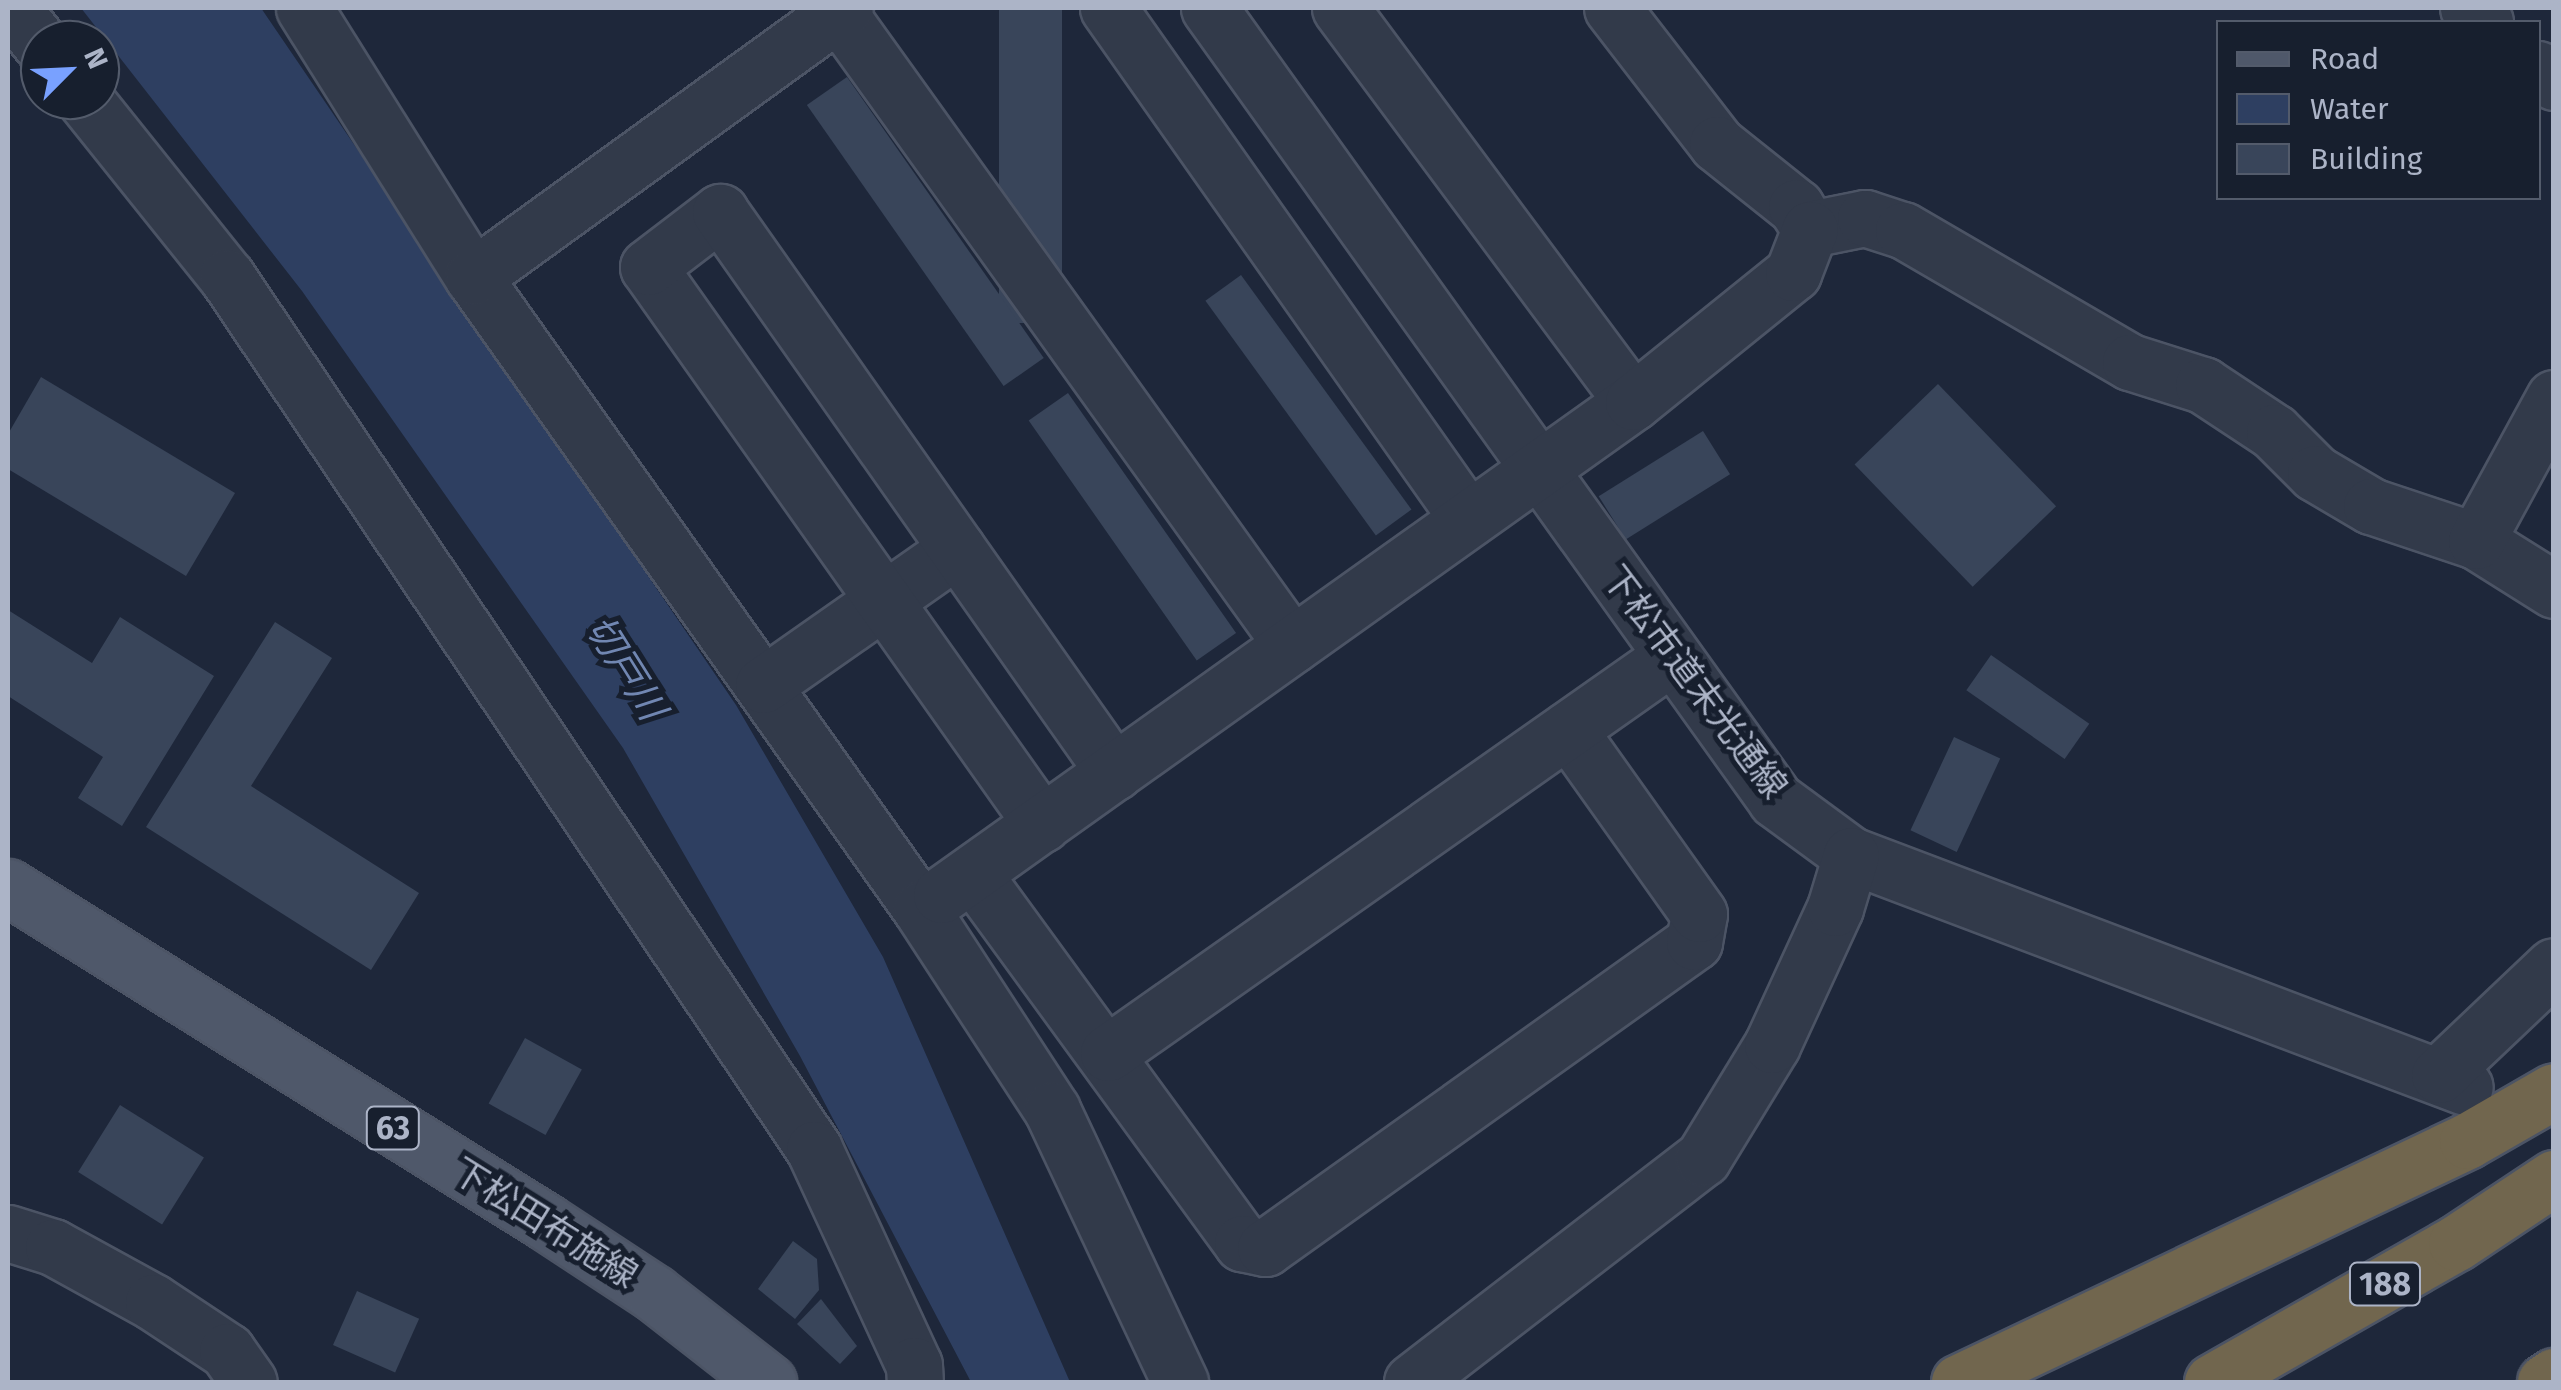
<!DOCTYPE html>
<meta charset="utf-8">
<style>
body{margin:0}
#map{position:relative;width:2561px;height:1390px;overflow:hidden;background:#1e273a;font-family:"Fira Sans","Noto Sans JP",sans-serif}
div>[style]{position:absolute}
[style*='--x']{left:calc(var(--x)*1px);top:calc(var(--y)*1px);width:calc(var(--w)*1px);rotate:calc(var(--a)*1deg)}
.water>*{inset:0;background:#2e3f61}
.building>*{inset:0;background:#39455a;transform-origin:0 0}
.roads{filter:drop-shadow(2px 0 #4c5465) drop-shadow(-2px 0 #4c5465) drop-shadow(0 2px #4c5465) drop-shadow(0 -2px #4c5465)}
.minor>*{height:55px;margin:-27.5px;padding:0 27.5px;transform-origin:27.5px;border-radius:27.5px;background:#323a4a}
.major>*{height:55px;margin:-27.5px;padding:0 27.5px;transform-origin:27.5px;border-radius:27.5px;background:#4f586a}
.highway>*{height:55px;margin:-27.5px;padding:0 27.5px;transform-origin:27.5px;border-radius:27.5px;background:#71664e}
span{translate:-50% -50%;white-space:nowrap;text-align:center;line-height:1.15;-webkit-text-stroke:10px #171f2e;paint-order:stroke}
.shield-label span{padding:2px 8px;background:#171f2e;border:2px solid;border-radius:8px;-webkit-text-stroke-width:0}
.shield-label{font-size:32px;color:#acb4c7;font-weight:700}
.street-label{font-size:35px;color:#acb4c7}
.water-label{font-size:38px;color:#7187b2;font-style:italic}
.frame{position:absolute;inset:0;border:10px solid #acb4c7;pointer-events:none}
.legend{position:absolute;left:2216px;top:20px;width:325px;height:180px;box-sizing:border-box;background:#171f2e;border:2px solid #535b6b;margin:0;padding:12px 18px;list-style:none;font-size:30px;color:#acb4c7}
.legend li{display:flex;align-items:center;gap:20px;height:50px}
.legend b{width:50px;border:2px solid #535b6b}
.north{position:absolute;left:20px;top:20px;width:100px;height:100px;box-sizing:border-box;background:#171f2e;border:2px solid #535b6b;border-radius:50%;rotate:66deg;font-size:28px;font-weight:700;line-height:40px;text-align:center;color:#acb4c7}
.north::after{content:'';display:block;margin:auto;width:35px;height:45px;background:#79a1ff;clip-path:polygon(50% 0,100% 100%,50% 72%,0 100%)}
</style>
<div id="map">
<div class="water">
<div style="clip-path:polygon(81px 8px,261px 8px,736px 705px,883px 957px,1070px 1382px,971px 1382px,800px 1056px,623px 748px,302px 291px)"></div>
</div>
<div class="building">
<div style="left:999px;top:8px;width:63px;height:315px"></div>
<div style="left:847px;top:77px;width:343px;height:49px;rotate:55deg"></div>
<div style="left:1241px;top:275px;width:290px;height:44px;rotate:54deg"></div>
<div style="clip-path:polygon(41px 377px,235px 493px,186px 576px,8px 469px,8px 434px)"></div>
<div style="left:1938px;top:384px;width:170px;height:116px;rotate:46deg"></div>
<div style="left:1068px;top:393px;width:293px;height:48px;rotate:55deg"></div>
<div style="left:1703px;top:431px;width:51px;height:123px;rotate:58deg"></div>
<div style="clip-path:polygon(8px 610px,92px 663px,120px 617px,214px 676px,122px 826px,78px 798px,103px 757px,8px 696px)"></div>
<div style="clip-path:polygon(275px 622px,332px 658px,251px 786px,419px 893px,371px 970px,146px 827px)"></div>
<div style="left:1991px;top:655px;width:120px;height:43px;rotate:35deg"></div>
<div style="left:1954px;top:737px;width:51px;height:103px;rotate:25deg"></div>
<div style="left:525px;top:1038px;width:65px;height:75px;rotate:29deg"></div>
<div style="left:120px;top:1105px;width:99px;height:79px;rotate:32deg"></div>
<div style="clip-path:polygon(793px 1241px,817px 1259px,819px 1290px,795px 1319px,758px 1289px)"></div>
<div style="left:357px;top:1291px;width:68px;height:59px;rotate:24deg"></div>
<div style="clip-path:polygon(821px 1299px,857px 1346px,840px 1364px,797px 1324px)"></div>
</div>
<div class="roads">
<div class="minor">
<div style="--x:12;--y:8;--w:45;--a:51.3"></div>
<div style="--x:304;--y:8;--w:318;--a:57.9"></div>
<div style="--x:473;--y:277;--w:775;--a:54.67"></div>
<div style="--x:921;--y:909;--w:240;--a:56.9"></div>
<div style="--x:1052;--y:1110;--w:301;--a:64.8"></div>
<div style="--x:1108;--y:8;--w:625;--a:54.84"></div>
<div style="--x:1209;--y:8;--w:974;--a:54.4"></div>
<div style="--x:1776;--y:800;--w:93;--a:36.3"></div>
<div style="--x:1851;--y:855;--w:656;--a:20.7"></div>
<div style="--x:1340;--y:8;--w:491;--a:53.4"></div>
<div style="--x:1612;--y:8;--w:172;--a:52.3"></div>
<div style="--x:1717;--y:144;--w:101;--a:38.6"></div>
<div style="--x:1796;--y:207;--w:26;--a:58"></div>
<div style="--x:2468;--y:8;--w:22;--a:39"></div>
<div style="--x:838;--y:12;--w:779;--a:54.35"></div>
<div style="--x:2538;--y:69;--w:21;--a:39"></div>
<div style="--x:85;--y:100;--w:227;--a:51.3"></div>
<div style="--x:227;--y:277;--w:1051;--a:56.05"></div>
<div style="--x:814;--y:1149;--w:238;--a:65.2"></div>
<div style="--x:914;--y:1365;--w:17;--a:87"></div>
<div style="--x:1810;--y:229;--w:56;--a:-11.3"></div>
<div style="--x:1865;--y:218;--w:40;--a:18"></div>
<div style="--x:1903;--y:230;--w:263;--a:30.2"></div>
<div style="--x:2130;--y:362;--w:77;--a:17.5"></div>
<div style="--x:2203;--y:385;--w:85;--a:33.5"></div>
<div style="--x:2274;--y:432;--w:58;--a:45"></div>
<div style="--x:2315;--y:473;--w:65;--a:30.5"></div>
<div style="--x:2371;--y:506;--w:111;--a:18.4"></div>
<div style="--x:2476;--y:541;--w:92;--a:32.1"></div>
<div style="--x:473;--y:277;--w:459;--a:-35.9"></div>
<div style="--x:2476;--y:541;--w:163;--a:-61.4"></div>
<div style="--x:763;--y:685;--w:237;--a:-35"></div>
<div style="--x:1042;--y:824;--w:682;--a:-125.27"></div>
<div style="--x:648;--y:267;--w:91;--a:-37.4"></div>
<div style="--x:720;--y:212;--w:685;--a:54.87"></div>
<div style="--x:973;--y:874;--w:457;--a:53.9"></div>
<div style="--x:1242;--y:1243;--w:24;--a:12"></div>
<div style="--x:1265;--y:1248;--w:527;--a:-35.5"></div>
<div style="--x:1694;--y:942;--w:28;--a:-80"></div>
<div style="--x:1699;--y:914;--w:226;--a:-125.4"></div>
<div style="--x:941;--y:895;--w:850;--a:-35.47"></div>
<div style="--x:1633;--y:402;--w:206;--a:-38.9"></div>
<div style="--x:1793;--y:273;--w:47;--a:-68.9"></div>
<div style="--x:1108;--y:1053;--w:688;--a:-35.12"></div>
<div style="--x:2439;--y:1075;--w:158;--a:-43.5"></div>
<div style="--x:8;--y:1233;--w:47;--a:17.3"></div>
<div style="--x:53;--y:1247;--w:114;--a:28.8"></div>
<div style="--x:153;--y:1302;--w:89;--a:33.5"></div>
<div style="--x:227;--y:1351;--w:38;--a:55"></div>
<div style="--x:1412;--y:1382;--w:367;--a:-37.6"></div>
<div style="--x:1703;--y:1158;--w:132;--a:-58.6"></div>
<div style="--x:1772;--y:1045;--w:151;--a:-65.3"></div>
<div style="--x:1835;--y:908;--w:55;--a:-73.2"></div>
</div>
<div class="major">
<div style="--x:8;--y:887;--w:634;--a:31.91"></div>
<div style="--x:546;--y:1222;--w:129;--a:33.3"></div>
<div style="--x:654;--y:1293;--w:145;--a:38"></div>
</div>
<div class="highway">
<div style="--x:1959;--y:1382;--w:562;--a:-25.38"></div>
<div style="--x:2467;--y:1141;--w:100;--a:-29.9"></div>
<div style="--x:2212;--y:1382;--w:281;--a:-29.7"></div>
<div style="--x:2456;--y:1243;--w:118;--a:-33.6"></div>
<div style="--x:2545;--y:1382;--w:11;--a:-34"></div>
</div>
</div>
<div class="shield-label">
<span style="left:393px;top:1128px">63</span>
<span style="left:2385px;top:1284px">188</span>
</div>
<div class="street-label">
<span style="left:1695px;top:682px;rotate:53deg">下松市道末光通線</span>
<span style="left:545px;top:1223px;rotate:32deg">下松田布施線</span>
</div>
<div class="water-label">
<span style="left:625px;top:668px;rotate:58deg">切戸川</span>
</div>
<div class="frame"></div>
<ul class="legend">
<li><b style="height:12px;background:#4f586a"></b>Road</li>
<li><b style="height:28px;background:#2e3f61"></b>Water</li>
<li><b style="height:28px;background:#39455a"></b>Building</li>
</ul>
<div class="north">N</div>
</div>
